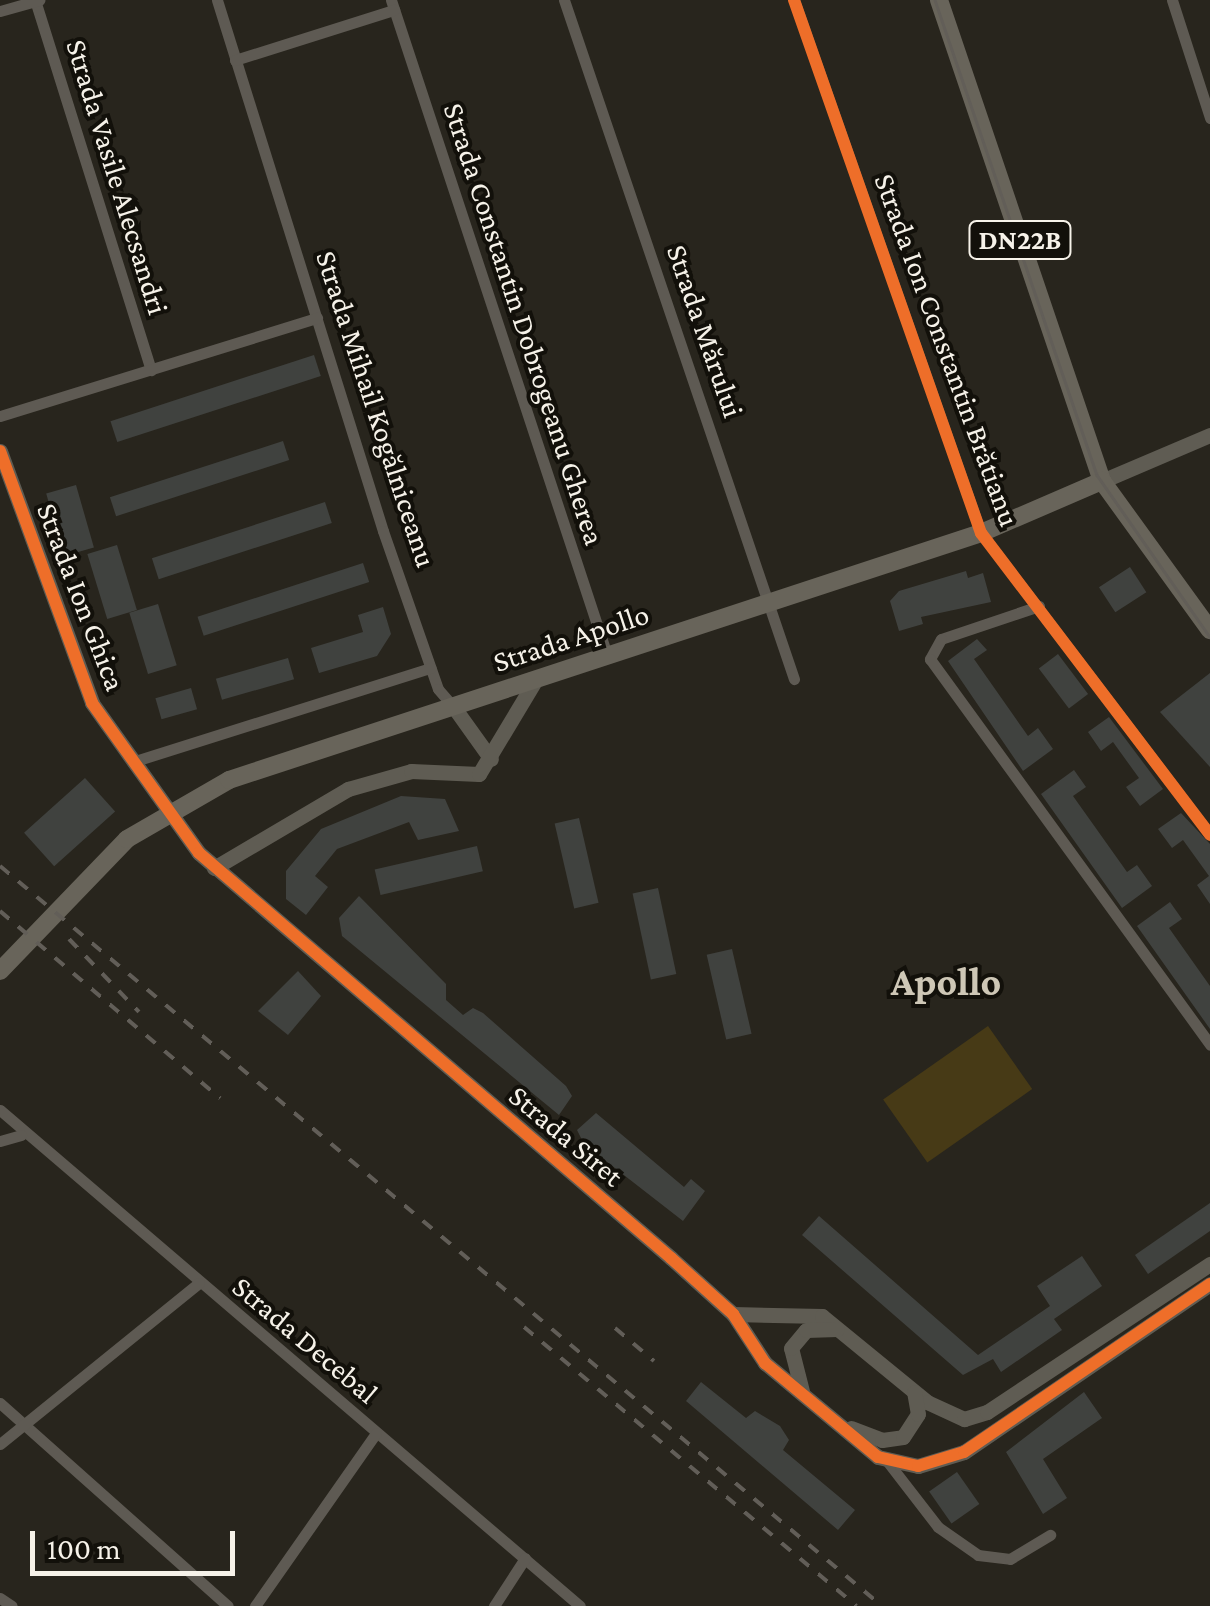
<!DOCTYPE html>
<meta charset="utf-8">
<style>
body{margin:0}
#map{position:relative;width:1210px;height:1606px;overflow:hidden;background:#28251d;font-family:"Crimson Pro",serif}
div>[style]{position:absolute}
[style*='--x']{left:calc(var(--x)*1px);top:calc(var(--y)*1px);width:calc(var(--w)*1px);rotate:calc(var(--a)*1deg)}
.green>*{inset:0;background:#473a16;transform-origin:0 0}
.building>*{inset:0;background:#40423f;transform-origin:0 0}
.street>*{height:11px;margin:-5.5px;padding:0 5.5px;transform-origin:5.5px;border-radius:5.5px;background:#5e5a53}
.secondary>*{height:15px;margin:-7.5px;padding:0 7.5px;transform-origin:7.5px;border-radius:7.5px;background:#5f5c53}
.primary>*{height:18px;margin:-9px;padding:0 9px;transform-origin:9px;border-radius:9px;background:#68645a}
.tram>*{height:2.5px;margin:-1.25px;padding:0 1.25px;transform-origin:1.25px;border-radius:1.25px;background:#625e58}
.rail>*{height:4px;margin-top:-2px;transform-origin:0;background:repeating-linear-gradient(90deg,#625e58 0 12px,transparent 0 24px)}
.cycleway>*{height:12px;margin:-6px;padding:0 6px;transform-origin:6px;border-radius:6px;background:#ee6e29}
span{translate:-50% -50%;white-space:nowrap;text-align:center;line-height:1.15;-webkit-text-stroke:8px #12100a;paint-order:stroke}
.shield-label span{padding:2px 8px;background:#12100a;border:2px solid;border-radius:8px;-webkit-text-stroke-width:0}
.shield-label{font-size:28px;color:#f6f2e9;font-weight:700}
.street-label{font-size:30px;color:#f6f2e9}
.district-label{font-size:40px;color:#cec7b6;font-weight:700}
.scale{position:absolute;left:30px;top:1531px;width:205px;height:45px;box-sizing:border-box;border:5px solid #f6f2e9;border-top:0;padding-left:12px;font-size:30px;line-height:35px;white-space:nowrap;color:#f6f2e9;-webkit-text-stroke:8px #12100a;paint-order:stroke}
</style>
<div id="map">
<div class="green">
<div style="left:988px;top:1026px;width:77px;height:128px;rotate:55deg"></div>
</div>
<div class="building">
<div style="left:314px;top:355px;width:22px;height:214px;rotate:72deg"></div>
<div style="left:283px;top:441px;width:20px;height:182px;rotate:72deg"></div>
<div style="left:76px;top:485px;width:65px;height:31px;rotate:74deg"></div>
<div style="left:325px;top:502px;width:22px;height:182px;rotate:72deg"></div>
<div style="left:117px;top:545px;width:68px;height:31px;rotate:73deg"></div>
<div style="left:363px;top:563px;width:20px;height:174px;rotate:72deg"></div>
<div style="left:1130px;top:567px;width:30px;height:37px;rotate:57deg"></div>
<div style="clip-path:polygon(966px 571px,968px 578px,983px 573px,991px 602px,921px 617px,923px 624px,899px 631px,890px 601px,899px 591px)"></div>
<div style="left:158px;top:604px;width:64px;height:30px;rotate:73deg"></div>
<div style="clip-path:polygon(383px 607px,391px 634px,377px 656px,319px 673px,311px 648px,363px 632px,358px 615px)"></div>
<div style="clip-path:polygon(977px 639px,987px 650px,974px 659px,1028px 736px,1038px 728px,1053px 749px,1023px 771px,948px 661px)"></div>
<div style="left:1058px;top:654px;width:50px;height:24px;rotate:53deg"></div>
<div style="left:288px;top:658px;width:22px;height:75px;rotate:74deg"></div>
<div style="clip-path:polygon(1210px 673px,1210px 767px,1160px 712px)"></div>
<div style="left:191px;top:688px;width:22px;height:37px;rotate:74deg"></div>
<div style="clip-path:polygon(1109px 717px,1163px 789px,1140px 806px,1126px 787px,1139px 778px,1113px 742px,1101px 751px,1088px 732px)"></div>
<div style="clip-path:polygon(1074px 770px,1086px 787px,1073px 796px,1127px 872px,1137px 865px,1152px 886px,1122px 908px,1041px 794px)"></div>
<div style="left:85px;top:778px;width:45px;height:82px;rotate:48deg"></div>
<div style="clip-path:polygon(401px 796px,445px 799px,459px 831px,418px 840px,409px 822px,337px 849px,315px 876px,328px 887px,306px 915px,286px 899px,286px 871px,321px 829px)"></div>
<div style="clip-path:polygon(1181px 813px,1210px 844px,1210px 904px,1197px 885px,1209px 876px,1183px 840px,1172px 848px,1158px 829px)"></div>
<div style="left:579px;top:818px;width:87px;height:25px;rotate:77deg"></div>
<div style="left:477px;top:846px;width:26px;height:105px;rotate:77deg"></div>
<div style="left:658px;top:888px;width:88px;height:26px;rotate:78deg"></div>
<div style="clip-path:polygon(359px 896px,446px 984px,446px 1000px,463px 1015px,473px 1008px,483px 1013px,566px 1086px,572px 1096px,559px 1115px,342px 936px,339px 918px)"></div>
<div style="clip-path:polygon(1170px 902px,1182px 919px,1169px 928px,1210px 986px,1210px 1029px,1137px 926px)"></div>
<div style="left:732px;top:949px;width:87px;height:26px;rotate:77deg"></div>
<div style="clip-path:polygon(298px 971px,321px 996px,288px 1035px,258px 1011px)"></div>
<div style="clip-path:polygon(596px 1113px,684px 1187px,691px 1179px,705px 1191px,683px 1221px,584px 1144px,577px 1130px)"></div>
<div style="clip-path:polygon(1210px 1203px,1210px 1231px,1148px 1274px,1135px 1255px)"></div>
<div style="clip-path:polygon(819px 1216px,978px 1355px,1050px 1306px,1037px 1286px,1082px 1256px,1102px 1286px,1054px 1319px,1062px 1330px,1001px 1372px,993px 1359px,963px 1375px,802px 1235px)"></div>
<div style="clip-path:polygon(701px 1382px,746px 1418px,755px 1411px,780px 1426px,789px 1440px,783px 1450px,855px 1510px,838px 1530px,686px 1401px)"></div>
<div style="clip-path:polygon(1084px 1392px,1102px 1418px,1043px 1459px,1067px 1498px,1043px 1514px,1006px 1452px)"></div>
<div style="left:957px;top:1472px;width:39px;height:34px;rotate:55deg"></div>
</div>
<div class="street">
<div style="--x:35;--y:0;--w:388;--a:72.6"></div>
<div style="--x:217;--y:0;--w:556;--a:72.64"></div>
<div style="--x:383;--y:531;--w:167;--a:70.8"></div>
<div style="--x:438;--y:689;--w:23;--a:49"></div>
<div style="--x:391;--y:0;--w:690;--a:71.75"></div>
<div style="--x:564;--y:0;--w:717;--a:71.29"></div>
<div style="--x:794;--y:0;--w:565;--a:70.67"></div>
<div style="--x:981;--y:533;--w:379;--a:52.8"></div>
<div style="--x:1172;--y:0;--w:124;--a:72.1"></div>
<div style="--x:0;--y:11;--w:41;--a:-15.8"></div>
<div style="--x:235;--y:60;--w:167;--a:-17.5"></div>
<div style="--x:0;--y:416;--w:332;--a:-17.2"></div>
<div style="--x:1039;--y:606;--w:103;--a:161.4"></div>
<div style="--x:941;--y:639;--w:23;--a:119"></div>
<div style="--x:930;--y:659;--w:477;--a:54"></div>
<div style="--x:132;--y:762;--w:313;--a:-17.5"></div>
<div style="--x:0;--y:1110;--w:763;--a:40.54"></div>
<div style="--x:0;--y:1141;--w:22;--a:-16"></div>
<div style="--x:0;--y:1403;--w:305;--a:41.7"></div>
<div style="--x:0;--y:1444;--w:256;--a:-39"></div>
<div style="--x:887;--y:1461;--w:83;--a:52.3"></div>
<div style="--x:938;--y:1527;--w:49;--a:35"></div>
<div style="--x:978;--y:1555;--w:32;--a:7"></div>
<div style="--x:1010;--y:1559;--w:47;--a:-31"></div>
<div style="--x:0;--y:1598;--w:14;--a:34"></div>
<div style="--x:255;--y:1606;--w:211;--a:-55"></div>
<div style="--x:494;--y:1606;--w:57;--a:-57.1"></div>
</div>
<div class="secondary">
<div style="--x:0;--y:451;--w:268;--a:69.9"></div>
<div style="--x:92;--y:703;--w:184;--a:54.5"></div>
<div style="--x:199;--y:853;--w:622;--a:40.63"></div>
<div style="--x:671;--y:1258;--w:84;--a:42.1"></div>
<div style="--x:733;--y:1314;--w:59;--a:56.9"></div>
<div style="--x:765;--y:1363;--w:147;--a:39.8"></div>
<div style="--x:878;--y:1457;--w:41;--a:12.7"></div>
<div style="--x:918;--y:1466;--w:48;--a:-16.9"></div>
<div style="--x:964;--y:1452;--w:298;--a:-34.3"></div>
<div style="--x:1102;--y:481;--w:117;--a:-23.1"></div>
<div style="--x:453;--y:706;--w:65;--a:54.4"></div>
<div style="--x:214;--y:868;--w:156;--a:-30.5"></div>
<div style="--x:348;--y:789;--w:66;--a:-15.9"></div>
<div style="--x:411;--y:771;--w:68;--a:2.5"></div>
<div style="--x:479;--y:774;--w:111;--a:-59"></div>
<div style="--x:733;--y:1314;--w:89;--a:1.3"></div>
<div style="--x:822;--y:1316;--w:136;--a:39.3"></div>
<div style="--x:927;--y:1402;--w:41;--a:24.7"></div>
<div style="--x:964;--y:1419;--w:24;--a:-17"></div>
<div style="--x:987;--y:1412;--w:268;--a:-33.6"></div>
<div style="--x:802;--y:1391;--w:44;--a:-104.3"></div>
<div style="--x:791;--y:1348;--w:23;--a:-50"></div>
<div style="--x:806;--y:1330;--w:31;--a:-2"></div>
<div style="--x:851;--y:1428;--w:33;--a:21"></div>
<div style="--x:882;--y:1440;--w:21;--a:-8"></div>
<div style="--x:903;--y:1437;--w:27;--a:-57"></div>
<div style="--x:918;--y:1414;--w:22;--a:-100"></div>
</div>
<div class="primary">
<div style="--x:939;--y:0;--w:508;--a:71.28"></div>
<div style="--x:1102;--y:481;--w:184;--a:54.1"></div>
<div style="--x:0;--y:971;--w:183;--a:-46.1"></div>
<div style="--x:127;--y:839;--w:118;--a:-30"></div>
<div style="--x:229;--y:780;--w:792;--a:-18.18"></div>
<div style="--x:981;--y:533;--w:132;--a:-23.3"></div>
</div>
<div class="tram">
<div style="--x:935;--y:0;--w:502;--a:71.17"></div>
<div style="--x:1097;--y:475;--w:198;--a:55.1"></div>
</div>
<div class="rail">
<div style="--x:0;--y:866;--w:1151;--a:40"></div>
<div style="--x:0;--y:911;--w:289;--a:40.4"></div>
<div style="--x:69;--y:939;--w:101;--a:46.2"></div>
<div style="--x:524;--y:1327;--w:434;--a:40"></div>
<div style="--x:615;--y:1328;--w:51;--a:40.2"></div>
</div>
<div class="cycleway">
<div style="--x:794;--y:0;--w:565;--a:70.67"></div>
<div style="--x:981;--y:533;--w:379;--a:52.8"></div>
<div style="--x:0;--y:451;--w:268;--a:69.9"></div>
<div style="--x:92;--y:703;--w:184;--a:54.5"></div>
<div style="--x:199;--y:853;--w:622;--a:40.63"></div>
<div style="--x:671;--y:1258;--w:84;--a:42.1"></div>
<div style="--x:733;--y:1314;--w:59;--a:56.9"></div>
<div style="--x:765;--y:1363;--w:147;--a:39.8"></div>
<div style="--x:878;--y:1457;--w:41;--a:12.7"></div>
<div style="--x:918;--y:1466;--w:48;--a:-16.9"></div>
<div style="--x:964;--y:1452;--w:298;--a:-34.3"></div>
</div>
<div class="shield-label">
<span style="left:1020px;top:240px">DN22B</span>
</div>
<div class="street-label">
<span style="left:117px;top:177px;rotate:73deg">Strada Vasile Alecsandri</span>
<span style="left:524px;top:324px;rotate:72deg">Strada Constantin Dobrogeanu Gherea</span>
<span style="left:705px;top:331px;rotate:71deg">Strada Mărului</span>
<span style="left:947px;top:350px;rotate:70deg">Strada Ion Constantin Brătianu</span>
<span style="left:376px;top:409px;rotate:72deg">Strada Mihail Kogălniceanu</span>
<span style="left:81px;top:597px;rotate:69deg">Strada Ion Ghica</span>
<span style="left:571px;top:638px;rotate:-18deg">Strada Apollo</span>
<span style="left:566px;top:1136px;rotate:40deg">Strada Siret</span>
<span style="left:305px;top:1340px;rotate:40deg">Strada Decebal</span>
</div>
<div class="district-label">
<span style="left:946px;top:982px">Apollo</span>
</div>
<div class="scale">100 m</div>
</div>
